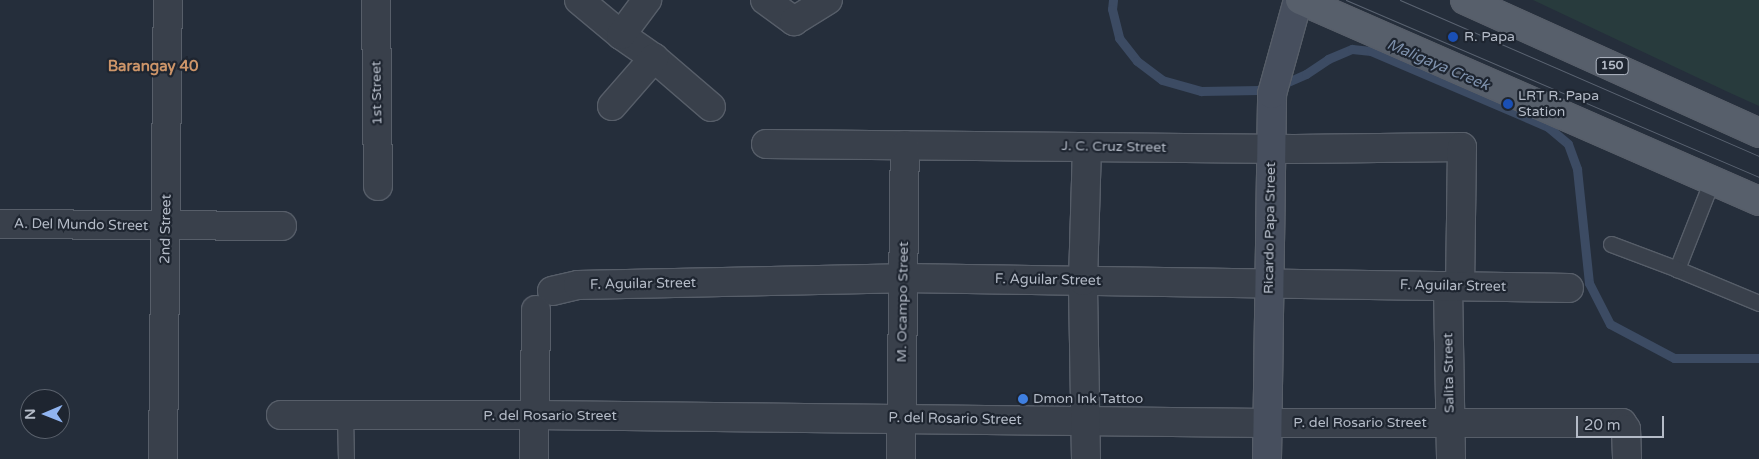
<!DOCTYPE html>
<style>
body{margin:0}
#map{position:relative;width:1759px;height:459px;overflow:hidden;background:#252e3b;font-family:"Varela Round",sans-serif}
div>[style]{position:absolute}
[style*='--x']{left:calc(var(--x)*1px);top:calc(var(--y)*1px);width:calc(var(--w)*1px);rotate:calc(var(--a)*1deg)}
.green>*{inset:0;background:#283b3d}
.stream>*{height:9px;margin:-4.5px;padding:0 4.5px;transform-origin:4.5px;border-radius:4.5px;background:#3c4b63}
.roads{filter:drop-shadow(1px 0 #575e69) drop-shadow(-1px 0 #575e69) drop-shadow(0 1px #575e69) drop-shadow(0 -1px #575e69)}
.lane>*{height:15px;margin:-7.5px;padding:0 7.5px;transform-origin:7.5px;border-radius:7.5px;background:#39404b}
.street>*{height:28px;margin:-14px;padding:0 14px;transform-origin:14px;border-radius:14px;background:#39404b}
.secondary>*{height:28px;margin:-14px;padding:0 14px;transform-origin:14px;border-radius:14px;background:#474f5e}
.primary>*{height:28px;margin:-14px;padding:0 14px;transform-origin:14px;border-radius:14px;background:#575f6b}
.tram>*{height:1px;margin:-0.5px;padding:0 0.5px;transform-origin:0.5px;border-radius:0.5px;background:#5b6472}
.dots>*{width:14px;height:14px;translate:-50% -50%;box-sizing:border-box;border:2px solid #1e2530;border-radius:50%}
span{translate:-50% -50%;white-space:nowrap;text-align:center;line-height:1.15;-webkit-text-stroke:4.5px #1e2530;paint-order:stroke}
.shield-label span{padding:1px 4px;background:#1e2530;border:1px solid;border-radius:4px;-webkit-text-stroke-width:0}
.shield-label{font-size:12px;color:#b4bbc7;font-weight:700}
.poi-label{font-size:14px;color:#b4bbc7}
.left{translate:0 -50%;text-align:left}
.street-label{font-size:14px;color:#b4bbc7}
.water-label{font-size:15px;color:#7e91ac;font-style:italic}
.neighbourhood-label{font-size:15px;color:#cd9569;font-weight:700}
.north{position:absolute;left:20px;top:389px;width:50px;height:50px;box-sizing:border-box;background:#1e2530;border:1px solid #5a616c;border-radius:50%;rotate:269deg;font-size:14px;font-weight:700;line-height:20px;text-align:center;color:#b4bbc7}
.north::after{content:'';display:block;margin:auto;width:18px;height:22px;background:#90b4f0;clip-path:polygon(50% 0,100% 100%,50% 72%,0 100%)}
.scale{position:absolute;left:1576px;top:416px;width:88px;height:22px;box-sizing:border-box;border:2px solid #b4bbc7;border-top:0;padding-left:6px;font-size:15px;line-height:18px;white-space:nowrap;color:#b4bbc7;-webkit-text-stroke:4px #1e2530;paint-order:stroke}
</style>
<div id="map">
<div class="green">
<div style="clip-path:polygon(1533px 0,1759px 0,1759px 106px,1728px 92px)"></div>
</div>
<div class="stream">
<div style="--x:1113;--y:0;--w:9;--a:96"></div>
<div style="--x:1112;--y:9;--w:30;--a:76"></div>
<div style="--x:1119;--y:38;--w:29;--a:52"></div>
<div style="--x:1137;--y:61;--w:31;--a:37"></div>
<div style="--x:1162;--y:80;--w:41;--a:15.8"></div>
<div style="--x:1201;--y:91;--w:58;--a:-1"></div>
<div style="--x:1281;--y:85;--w:27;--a:-24"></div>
<div style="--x:1306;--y:74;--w:27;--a:-34"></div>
<div style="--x:1328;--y:59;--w:26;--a:-23"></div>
<div style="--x:1352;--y:49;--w:19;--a:6"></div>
<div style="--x:1371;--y:51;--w:193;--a:23.2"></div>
<div style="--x:1548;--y:127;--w:26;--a:40"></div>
<div style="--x:1568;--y:144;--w:27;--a:70"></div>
<div style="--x:1577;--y:169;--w:115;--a:84"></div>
<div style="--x:1589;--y:283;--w:46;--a:62.9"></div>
<div style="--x:1610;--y:324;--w:72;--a:28"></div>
<div style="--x:1674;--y:358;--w:85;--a:0"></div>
</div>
<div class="roads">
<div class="lane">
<div style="--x:1712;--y:180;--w:96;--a:111.5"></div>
<div style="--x:1677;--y:269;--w:89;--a:22.5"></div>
<div style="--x:1611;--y:244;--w:71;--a:20.7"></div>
<div style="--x:345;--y:416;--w:43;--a:88.7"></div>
</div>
<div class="street">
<div style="--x:376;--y:0;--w:186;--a:89.4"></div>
<div style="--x:579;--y:0;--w:55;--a:39.8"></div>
<div style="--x:621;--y:35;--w:40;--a:34.9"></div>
<div style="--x:654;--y:58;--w:75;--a:40.7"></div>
<div style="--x:765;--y:0;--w:36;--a:36"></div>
<div style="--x:794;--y:21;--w:40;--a:-32"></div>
<div style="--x:621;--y:35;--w:44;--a:-53.4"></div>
<div style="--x:612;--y:106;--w:64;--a:-48.8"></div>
<div style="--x:766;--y:144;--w:529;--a:0.54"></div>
<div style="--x:1295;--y:149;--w:167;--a:-0.7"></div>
<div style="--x:1462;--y:147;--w:139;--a:90.8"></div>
<div style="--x:0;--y:224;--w:282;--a:0.4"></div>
<div style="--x:1448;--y:286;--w:173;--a:89"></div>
<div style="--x:552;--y:291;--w:27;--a:-13"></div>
<div style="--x:578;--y:285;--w:325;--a:-1.2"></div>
<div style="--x:903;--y:278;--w:666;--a:0.86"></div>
<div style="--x:281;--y:415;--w:253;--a:0"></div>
<div style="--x:534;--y:415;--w:733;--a:0.63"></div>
<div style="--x:1267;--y:423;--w:355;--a:0"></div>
<div style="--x:1622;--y:423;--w:7;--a:56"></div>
<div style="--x:1626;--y:429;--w:30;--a:88"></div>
<div style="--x:163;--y:459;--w:459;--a:-89.4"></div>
<div style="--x:534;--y:459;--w:149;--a:-89.2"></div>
<div style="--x:901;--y:459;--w:314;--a:-89.3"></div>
<div style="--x:1086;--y:459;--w:178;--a:-91"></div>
<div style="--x:1083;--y:281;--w:134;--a:-88.3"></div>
</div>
<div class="secondary">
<div style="--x:1267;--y:459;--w:365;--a:-89.2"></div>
<div style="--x:1272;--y:94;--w:98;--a:-74.5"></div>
</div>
<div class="primary">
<div style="--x:1300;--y:0;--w:501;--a:23.65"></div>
<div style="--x:1465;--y:0;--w:323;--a:24.3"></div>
</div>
</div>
<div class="tram">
<div style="--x:1346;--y:0;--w:449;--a:23.2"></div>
<div style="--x:1400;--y:0;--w:391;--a:23.5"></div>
</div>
<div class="dots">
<div style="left:1453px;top:37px;background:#1a4fb4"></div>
<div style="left:1508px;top:104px;background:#1a4fb4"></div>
<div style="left:1023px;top:399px;background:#3f7fe0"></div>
</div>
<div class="shield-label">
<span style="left:1612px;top:66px">150</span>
</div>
<div class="poi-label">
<span class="left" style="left:1464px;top:37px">R. Papa</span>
<span class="left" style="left:1518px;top:104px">LRT R. Papa<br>Station</span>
<span class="left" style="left:1033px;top:399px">Dmon Ink Tattoo</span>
</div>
<div class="street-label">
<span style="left:377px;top:93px;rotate:-91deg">1st Street</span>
<span style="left:1114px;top:147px;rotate:1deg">J. C. Cruz Street</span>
<span style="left:81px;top:225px;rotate:1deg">A. Del Mundo Street</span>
<span style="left:1270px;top:228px;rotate:-89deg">Ricardo Papa Street</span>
<span style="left:166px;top:229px;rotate:-89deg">2nd Street</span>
<span style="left:1048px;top:280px;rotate:1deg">F. Aguilar Street</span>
<span style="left:643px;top:284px;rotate:-1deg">F. Aguilar Street</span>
<span style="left:1453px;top:286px;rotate:1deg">F. Aguilar Street</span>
<span style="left:903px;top:302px;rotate:-89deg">M. Ocampo Street</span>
<span style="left:1449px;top:373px;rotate:-91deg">Salita Street</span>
<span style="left:550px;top:416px">P. del Rosario Street</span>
<span style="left:955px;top:419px;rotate:1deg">P. del Rosario Street</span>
<span style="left:1360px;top:423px">P. del Rosario Street</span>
</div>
<div class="water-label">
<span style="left:1438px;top:65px;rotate:23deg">Maligaya Creek</span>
</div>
<div class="neighbourhood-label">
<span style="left:153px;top:67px">Barangay 40</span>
</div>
<div class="north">N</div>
<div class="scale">20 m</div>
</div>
